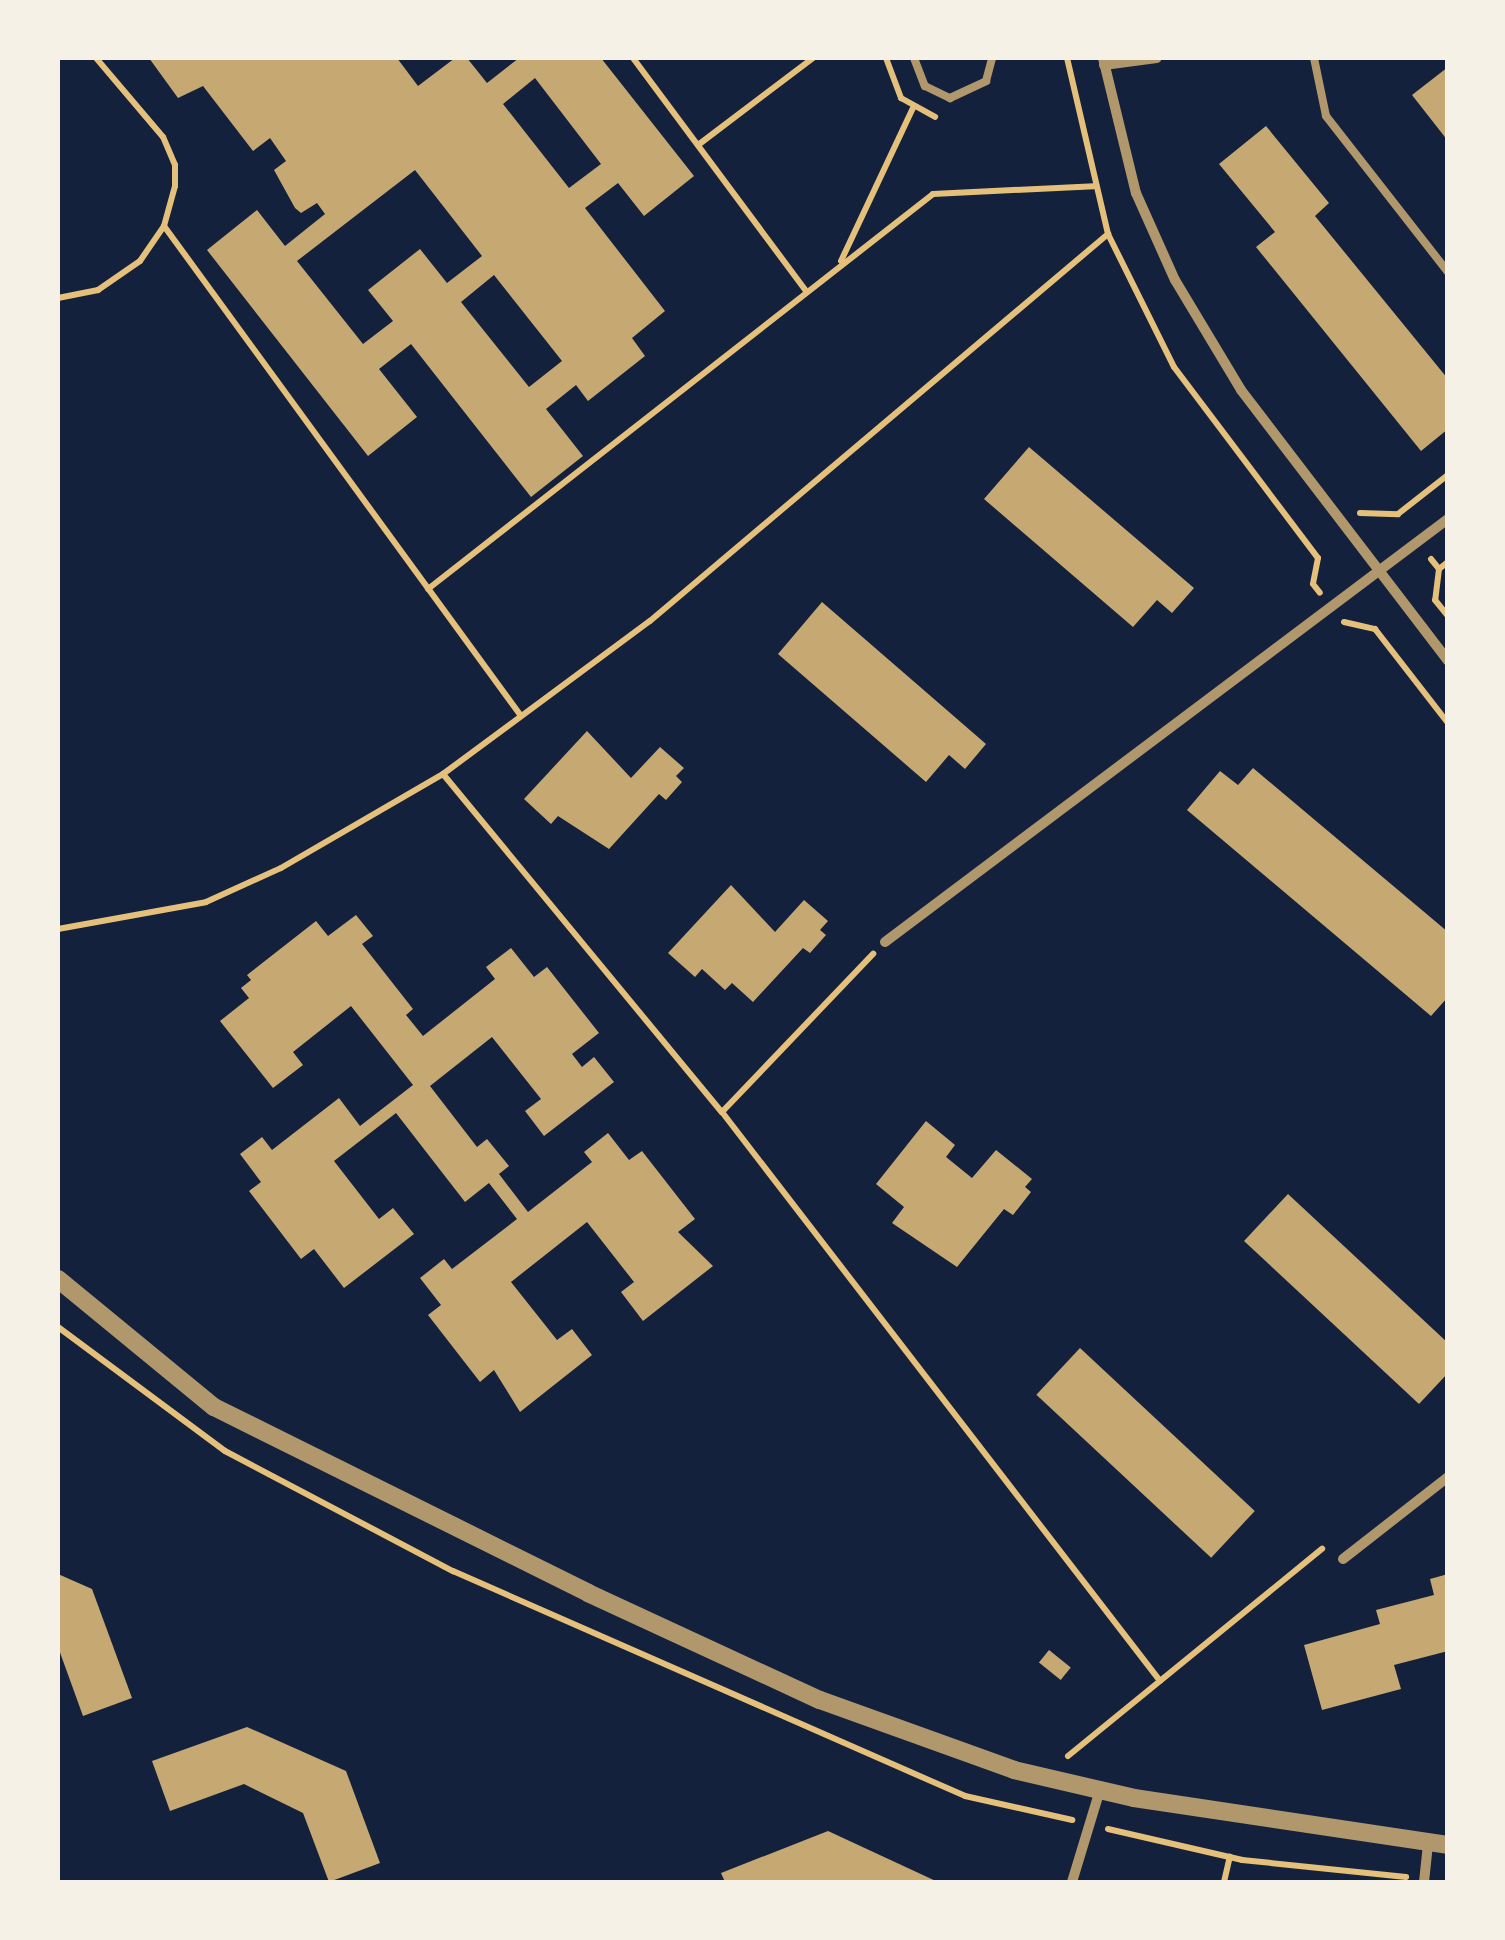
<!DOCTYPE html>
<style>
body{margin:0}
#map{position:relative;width:1505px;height:1940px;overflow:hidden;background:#14213d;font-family:"PT Sans Narrow",sans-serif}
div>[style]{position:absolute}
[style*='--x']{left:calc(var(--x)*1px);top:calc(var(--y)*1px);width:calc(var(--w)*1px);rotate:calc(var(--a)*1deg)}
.building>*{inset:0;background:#c6a872;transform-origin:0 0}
.path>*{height:6px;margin:-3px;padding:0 3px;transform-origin:3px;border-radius:3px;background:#e5c07b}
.service>*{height:8px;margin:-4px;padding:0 4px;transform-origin:4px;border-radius:4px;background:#b1986c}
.minor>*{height:10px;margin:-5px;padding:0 5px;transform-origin:5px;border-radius:5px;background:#b1986c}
.tertiary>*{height:18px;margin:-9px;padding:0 9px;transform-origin:9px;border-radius:9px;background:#b1986c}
span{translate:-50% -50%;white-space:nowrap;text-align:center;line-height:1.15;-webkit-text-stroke:9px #f6f1e7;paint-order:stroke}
.frame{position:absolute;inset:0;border:60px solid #f6f1e7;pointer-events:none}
</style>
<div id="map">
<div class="building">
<div style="clip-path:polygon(evenodd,149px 58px,397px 58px,418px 86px,455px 58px,467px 58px,487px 83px,519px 58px,601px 58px,694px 176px,644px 216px,618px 183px,585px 208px,665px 311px,632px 338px,645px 356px,588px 401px,576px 385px,546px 409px,583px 456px,531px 497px,411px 344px,379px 369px,417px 417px,368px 456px,207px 250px,257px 210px,285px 246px,325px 214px,317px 203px,301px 213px,295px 208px,274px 170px,286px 161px,270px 138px,253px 151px,203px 86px,178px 98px,149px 58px,535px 78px,601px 164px,569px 188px,503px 104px,535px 78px,149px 58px,415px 170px,482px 256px,447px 283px,420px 249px,368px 290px,393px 321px,363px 344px,297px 261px,415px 170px,149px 58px,494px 275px,562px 361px,529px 387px,461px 302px,494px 275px)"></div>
<div style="clip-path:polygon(1448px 67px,1448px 141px,1412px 95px)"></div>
<div style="clip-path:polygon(1266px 126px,1329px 203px,1315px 216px,1448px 379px,1448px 429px,1421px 451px,1256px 247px,1275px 232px,1219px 164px)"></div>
<div style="clip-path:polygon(1029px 447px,1194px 588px,1172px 613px,1157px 600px,1133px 627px,984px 499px)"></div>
<div style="clip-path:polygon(822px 602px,986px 744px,965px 769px,949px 755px,926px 782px,778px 654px)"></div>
<div style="clip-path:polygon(587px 731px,631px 778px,660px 747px,684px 768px,676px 776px,682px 782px,666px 800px,659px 794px,609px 849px,558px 816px,551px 824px,524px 799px)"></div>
<div style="clip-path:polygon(1253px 768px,1448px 932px,1448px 997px,1431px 1016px,1187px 810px,1220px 771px,1238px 785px)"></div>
<div style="clip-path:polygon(731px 885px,775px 932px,804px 900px,828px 921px,820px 930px,826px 935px,810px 953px,803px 948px,753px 1002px,732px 983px,725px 990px,702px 969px,695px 977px,668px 953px)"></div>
<div style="clip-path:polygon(356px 915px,373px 936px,362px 944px,413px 1009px,406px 1015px,423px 1036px,495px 979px,486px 967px,511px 948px,534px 977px,547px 967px,599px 1033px,572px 1054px,582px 1067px,594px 1057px,614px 1082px,544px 1136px,525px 1111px,541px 1099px,492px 1037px,430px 1086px,477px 1147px,487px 1139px,509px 1166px,499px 1174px,528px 1212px,592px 1162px,584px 1152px,608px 1133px,629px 1160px,642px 1151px,695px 1219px,678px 1232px,713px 1266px,643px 1321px,621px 1292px,634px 1282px,587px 1222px,511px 1282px,557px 1340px,572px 1329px,592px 1355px,520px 1412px,494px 1370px,480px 1382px,428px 1315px,441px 1305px,420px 1278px,444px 1259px,452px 1269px,517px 1219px,489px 1183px,465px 1202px,396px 1113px,334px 1161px,379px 1219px,393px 1208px,414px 1234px,344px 1288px,314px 1249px,301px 1259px,249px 1191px,261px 1182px,240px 1154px,262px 1137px,272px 1150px,339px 1098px,360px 1126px,413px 1085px,351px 1006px,293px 1052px,303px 1065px,273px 1088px,220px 1021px,249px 998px,241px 988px,251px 980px,247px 975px,316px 921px,328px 936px)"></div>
<div style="clip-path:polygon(926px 1121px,955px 1145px,946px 1157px,972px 1178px,996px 1150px,1032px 1179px,1025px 1187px,1031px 1192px,1013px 1215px,1004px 1209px,957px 1267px,892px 1223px,904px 1207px,876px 1184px)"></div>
<div style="clip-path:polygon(1288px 1194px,1448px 1343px,1448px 1373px,1419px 1404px,1244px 1241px)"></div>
<div style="left:1080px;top:1348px;width:239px;height:64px;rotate:43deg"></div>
<div style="clip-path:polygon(58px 1574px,92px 1589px,132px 1698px,83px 1716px,58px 1647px)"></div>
<div style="clip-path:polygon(1448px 1574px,1448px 1651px,1394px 1665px,1401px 1689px,1322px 1710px,1304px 1645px,1380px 1624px,1376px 1610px,1434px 1595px,1430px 1579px)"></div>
<div style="left:1049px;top:1650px;width:28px;height:16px;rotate:39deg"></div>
<div style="clip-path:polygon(247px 1727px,346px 1771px,380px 1863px,329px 1882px,303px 1813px,244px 1784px,170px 1811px,152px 1761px)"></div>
<div style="clip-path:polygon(828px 1831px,938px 1882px,725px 1882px,721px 1873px)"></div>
</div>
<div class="path">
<div style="--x:633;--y:58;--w:289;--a:53.4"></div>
<div style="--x:886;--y:58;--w:43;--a:69.4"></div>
<div style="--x:901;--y:98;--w:39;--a:29"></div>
<div style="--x:698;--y:145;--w:144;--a:-37.1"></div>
<div style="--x:164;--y:226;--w:606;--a:53.92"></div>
<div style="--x:1108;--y:234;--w:148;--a:63.6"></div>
<div style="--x:1174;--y:367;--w:239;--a:53"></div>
<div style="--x:1318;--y:558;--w:26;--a:101"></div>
<div style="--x:1313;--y:584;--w:11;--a:52"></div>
<div style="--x:841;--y:261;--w:169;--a:-64.8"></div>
<div style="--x:58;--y:298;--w:41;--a:-11.3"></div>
<div style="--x:98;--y:290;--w:51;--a:-34.6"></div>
<div style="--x:140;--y:261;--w:42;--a:-55.6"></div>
<div style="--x:164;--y:226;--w:41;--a:-74.6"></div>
<div style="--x:175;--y:186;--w:21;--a:-90"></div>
<div style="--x:175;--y:165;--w:30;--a:-113"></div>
<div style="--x:163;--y:137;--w:104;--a:-130.3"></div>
<div style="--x:1360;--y:513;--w:38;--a:2"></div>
<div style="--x:1398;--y:514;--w:63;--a:-38"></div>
<div style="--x:1431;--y:559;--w:13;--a:51"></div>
<div style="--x:1439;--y:569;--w:11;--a:-38"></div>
<div style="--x:1439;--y:569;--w:31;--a:97"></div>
<div style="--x:1435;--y:600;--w:21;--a:51"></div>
<div style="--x:428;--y:589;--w:641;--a:-38.03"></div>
<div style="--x:933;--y:194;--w:161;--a:-2.8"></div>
<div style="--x:1344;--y:622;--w:32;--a:13"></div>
<div style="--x:1375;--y:629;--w:119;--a:52.2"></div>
<div style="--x:443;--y:774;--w:438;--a:50.5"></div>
<div style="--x:722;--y:1112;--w:718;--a:52.41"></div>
<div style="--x:58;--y:929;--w:150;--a:-10.3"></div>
<div style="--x:206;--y:902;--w:82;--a:-24.4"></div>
<div style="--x:281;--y:868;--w:187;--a:-30.1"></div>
<div style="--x:443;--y:774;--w:257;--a:-36.5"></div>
<div style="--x:650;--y:621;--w:600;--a:-40.2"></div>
<div style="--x:1108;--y:234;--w:181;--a:-103.1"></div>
<div style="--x:722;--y:1112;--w:219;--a:-46.3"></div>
<div style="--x:58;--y:1327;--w:208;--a:36.6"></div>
<div style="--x:225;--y:1451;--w:258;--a:27.8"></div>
<div style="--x:453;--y:1571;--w:559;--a:23.72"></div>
<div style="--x:965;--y:1796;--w:110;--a:12.6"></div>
<div style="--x:1068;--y:1756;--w:328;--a:-39.2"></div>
<div style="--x:1108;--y:1829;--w:138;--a:13"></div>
<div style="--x:1242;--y:1860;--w:165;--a:5.9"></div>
<div style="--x:1224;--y:1882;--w:26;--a:-77"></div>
</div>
<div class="service">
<div style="--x:914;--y:58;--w:30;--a:69"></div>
<div style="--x:925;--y:86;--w:28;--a:26"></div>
<div style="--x:950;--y:98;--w:40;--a:-25"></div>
<div style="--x:986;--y:81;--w:24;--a:-75"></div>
<div style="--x:1314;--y:58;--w:59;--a:78.3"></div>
<div style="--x:1326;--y:116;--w:198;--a:52"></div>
</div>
<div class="minor">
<div style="--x:1103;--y:58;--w:139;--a:76.3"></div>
<div style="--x:1136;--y:193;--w:95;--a:65.9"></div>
<div style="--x:1175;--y:280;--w:128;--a:59"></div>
<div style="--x:1241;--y:390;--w:341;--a:52.6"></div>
<div style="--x:1104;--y:65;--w:53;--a:-7.5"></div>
<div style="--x:885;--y:942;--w:704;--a:-36.92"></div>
<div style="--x:1343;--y:1559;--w:133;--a:-38"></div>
<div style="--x:1072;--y:1882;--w:96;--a:-73.1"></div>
<div style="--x:1424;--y:1882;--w:39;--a:-84"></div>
</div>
<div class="tertiary">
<div style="--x:58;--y:1279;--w:202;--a:39.4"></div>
<div style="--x:214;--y:1407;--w:418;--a:26.4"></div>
<div style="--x:588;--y:1593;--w:255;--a:24.8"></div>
<div style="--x:820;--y:1700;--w:206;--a:19.8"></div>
<div style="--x:1014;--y:1770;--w:123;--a:13.1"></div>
<div style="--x:1134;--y:1798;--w:317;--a:8.5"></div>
</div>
<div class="frame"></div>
</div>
